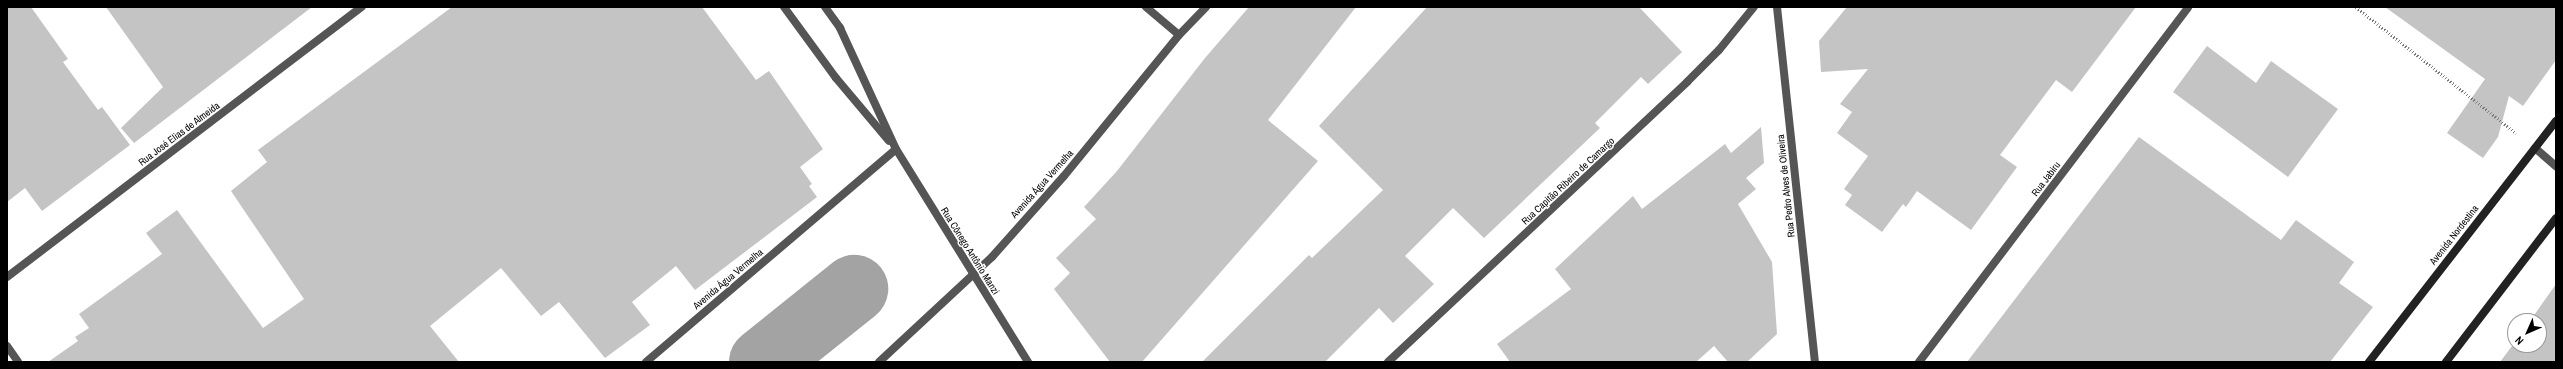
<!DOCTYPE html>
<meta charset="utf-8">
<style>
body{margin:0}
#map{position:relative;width:2563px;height:369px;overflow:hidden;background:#fff;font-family:"Archivo Narrow",sans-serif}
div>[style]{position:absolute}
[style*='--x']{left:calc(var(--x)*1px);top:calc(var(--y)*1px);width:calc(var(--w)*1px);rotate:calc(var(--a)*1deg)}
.river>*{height:68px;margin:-34px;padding:0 34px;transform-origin:34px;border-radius:34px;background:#a3a3a3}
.building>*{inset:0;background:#c4c4c4}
.path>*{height:2.5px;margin-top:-1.25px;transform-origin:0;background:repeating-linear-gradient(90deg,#777 0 1px,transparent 0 3px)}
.minor>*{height:8px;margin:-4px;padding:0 4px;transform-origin:4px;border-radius:4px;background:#555}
.tertiary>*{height:8px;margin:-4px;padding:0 4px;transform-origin:4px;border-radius:4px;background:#555}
.secondary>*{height:8px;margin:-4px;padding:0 4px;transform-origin:4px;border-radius:4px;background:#222}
span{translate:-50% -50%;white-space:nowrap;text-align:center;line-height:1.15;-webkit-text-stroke:3px #fff;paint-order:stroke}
.street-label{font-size:10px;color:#000}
.frame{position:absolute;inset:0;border:8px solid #000;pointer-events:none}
.north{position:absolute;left:2507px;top:313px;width:40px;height:40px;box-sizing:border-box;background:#fff;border:1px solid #999;border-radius:50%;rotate:225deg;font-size:11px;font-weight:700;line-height:16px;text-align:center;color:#000}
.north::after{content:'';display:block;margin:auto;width:14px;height:18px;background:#000;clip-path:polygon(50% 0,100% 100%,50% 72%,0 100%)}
</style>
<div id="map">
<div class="river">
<div style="--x:763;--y:362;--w:117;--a:-38.7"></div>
</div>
<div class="building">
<div style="clip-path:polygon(7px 7px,31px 7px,68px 59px,63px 62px,98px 110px,102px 107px,130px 145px,42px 211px,25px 188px,7px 202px)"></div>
<div style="clip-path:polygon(106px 7px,312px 7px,134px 143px,121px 128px,163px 87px)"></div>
<div style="clip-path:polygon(452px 7px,702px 7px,756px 80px,769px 71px,823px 149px,800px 167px,812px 184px,809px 186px,817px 197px,695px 290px,676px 266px,632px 302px,650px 325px,605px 358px,559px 302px,541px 316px,501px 268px,430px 326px,459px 362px,48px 362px,78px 341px,75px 337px,89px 328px,79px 314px,162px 254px,146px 233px,177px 210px,263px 328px,304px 299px,231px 191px,267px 162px,258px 150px)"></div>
<div style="clip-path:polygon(1249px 7px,1356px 7px,1268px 120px,1318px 161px,1142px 362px,1110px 362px,1054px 289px,1070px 273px,1056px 258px,1096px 219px,1084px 207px,1117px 171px,1205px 58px)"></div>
<div style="clip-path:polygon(1427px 7px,1639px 7px,1682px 52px,1648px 84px,1641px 77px,1595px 123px,1600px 128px,1484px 238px,1453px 208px,1405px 256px,1434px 284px,1393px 323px,1379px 308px,1325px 362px,1202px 362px,1309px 255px,1312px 258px,1383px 190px,1319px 126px)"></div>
<div style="clip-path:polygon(1847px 7px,2136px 7px,2072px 92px,2056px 80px,2000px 155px,2017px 167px,1971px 230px,1917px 191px,1906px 207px,1903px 204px,1882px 232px,1845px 205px,1852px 195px,1844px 189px,1868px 156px,1837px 133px,1852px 112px,1840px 104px,1868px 69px,1821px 72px,1819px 41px)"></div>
<div style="clip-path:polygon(2385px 7px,2556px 7px,2556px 60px,2523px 106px,2509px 96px,2498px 137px,2483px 158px,2447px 133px,2485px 79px)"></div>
<div style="clip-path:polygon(2207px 46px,2256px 83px,2271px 61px,2338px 109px,2288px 177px,2173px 92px)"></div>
<div style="clip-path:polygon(1761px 127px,1764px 163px,1746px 178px,1756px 189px,1738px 204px,1772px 262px,1777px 334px,1747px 362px,1728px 362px,1714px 346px,1696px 362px,1510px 362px,1497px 344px,1571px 289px,1555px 269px,1633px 196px,1642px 209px,1725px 144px,1731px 153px)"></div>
<div style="clip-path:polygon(2139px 137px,2281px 240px,2296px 220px,2354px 262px,2339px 283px,2373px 307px,2330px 362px,1967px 362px)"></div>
<div style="clip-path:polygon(2556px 284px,2556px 362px,2500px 362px,2515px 342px,2515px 345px,2539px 345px,2539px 321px,2530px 321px)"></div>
</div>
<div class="path">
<div style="--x:2356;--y:7;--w:204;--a:38.2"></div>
</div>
<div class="minor">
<div style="--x:1146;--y:7;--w:43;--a:40.3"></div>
<div style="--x:1777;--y:7;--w:357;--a:83.9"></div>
<div style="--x:7;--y:277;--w:446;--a:-37.3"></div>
<div style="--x:7;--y:346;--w:19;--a:55"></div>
<div style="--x:646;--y:362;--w:328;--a:-40.4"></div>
<div style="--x:879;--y:362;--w:154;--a:-42.9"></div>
<div style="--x:992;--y:257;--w:108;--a:-48.4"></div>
<div style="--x:1064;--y:176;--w:182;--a:-50.8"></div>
<div style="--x:1179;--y:35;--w:39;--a:-46"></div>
<div style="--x:1388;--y:362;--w:410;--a:-43.1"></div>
<div style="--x:1687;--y:82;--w:45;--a:-45"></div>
<div style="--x:1719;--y:50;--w:55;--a:-50.9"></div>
<div style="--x:1919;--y:362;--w:445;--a:-52.8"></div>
</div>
<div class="tertiary">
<div style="--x:784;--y:7;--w:88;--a:53.8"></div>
<div style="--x:836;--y:78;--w:82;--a:49.9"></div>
<div style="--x:825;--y:7;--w:26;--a:54"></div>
<div style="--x:840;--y:28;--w:133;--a:65.2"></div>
<div style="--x:896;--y:149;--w:251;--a:58.2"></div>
<div style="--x:2535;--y:148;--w:28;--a:41"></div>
</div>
<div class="secondary">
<div style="--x:2369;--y:362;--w:305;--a:-52.2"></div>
<div style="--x:2446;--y:362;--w:181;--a:-52.6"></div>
</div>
<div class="street-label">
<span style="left:179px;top:134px;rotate:-37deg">Rua José Elias de Almeida</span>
<span style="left:2046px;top:179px;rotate:-53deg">Rua Jabiru</span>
<span style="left:1568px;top:181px;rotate:-43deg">Rua Capitão Ribeiro de Camargo</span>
<span style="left:1042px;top:184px;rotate:-48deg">Avenida Água Vermelha</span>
<span style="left:1786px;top:186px;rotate:-96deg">Rua Pedro Alves de Oliveira</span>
<span style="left:2454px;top:235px;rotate:-52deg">Avenida Nordestina</span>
<span style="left:970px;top:251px;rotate:58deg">Rua Cônego Antônio Manzi</span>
<span style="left:728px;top:279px;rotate:-40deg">Avenida Água Vermelha</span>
</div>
<div class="frame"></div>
<div class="north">N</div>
</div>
